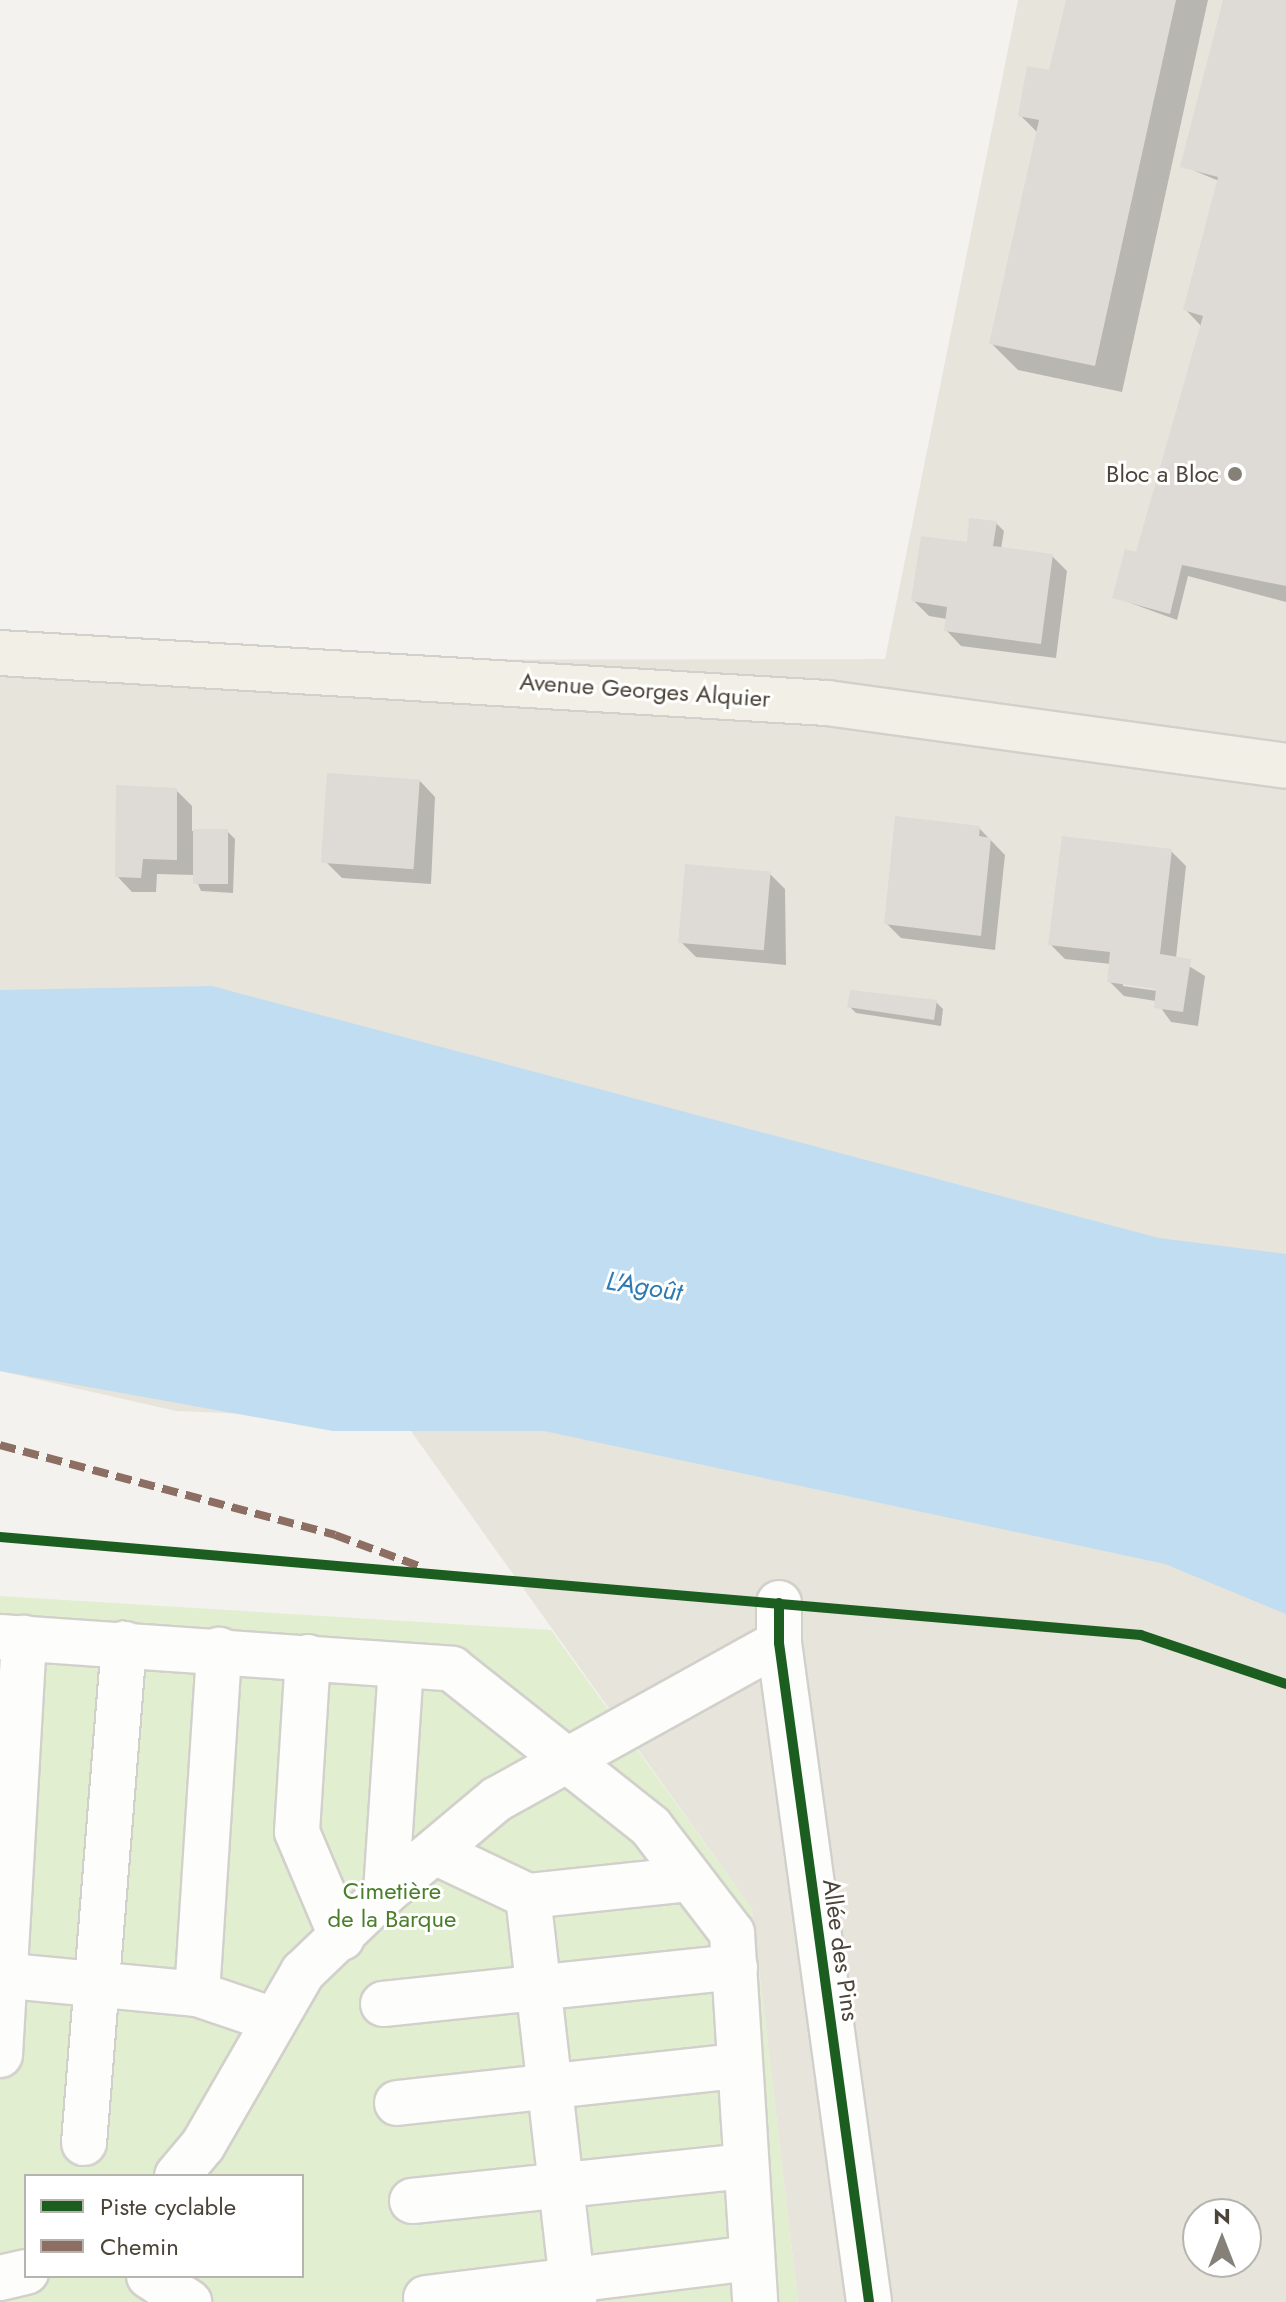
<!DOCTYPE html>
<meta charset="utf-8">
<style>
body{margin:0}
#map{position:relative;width:1286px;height:2302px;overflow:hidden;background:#f4f2ee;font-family:Jost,sans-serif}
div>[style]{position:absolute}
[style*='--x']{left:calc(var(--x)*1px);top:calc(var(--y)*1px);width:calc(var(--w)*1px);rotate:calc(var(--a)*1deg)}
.residential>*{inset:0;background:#e7e4dc}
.green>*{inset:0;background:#e1eecf}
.water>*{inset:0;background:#c0ddf1}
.shadow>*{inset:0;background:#0003}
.building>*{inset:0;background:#dedbd6;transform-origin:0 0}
.roads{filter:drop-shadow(2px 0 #d2d0cb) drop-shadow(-2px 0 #d2d0cb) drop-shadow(0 2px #d2d0cb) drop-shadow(0 -2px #d2d0cb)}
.minor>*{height:44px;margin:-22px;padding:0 22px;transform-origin:22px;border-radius:22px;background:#fdfdfc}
.major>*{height:44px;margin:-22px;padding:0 22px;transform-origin:22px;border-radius:22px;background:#f2efe6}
.quiet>*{height:8px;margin-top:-4px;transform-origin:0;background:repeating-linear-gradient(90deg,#8d6e63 0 16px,transparent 0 24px)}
.cycleway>*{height:10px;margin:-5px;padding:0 5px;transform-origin:5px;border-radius:5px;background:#1b5e20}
.dots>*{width:22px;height:22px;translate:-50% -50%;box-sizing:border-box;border:4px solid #fff;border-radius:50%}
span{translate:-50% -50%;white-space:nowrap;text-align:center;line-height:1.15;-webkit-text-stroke:6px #fff;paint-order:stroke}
.poi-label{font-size:24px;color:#4b4439}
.right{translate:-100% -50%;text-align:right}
.street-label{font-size:24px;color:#4b4439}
.park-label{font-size:24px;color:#4a7f2a}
.water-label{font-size:26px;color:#2e7ab2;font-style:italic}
.legend{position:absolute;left:24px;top:2174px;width:280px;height:104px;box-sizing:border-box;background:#fff;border:2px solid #b7b4b0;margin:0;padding:10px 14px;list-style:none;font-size:24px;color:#4b4439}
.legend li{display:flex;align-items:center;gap:16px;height:40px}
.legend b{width:40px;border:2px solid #b7b4b0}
.north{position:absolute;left:1182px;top:2198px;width:80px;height:80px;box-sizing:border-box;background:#fff;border:2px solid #b7b4b0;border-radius:50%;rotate:0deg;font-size:22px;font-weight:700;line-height:32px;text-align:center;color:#4b4439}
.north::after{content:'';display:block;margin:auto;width:28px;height:36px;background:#868178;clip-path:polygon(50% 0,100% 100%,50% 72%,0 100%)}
</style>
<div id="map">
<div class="residential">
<div style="clip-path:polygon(evenodd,1018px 0,1286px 0,1286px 2302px,798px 2302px,752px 1909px,403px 1420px,176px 1411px,0 1371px,0 660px,885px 659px,1018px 0,1198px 2214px,1246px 2214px,1246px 2262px,1198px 2262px,1198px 2214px)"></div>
</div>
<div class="green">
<div style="clip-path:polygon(evenodd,0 1596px,551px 1630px,752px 1909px,798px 2302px,0 2302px,0 1596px,26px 2176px,302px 2176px,302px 2276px,26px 2276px,26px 2176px)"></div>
</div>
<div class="water">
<div style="clip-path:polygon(212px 986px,1159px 1238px,1286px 1254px,1286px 1614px,1165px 1564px,544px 1431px,333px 1431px,0 1371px,0 990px)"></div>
</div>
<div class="shadow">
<div style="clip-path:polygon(1068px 0,1208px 0,1122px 392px,1018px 370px,991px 343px,1038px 133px,1020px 115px,1051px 72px)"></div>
<div style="clip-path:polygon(1225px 0,1286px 0,1286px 602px,1188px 576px,1177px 620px,1114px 597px,1142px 556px,1202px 327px,1185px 309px,1219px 181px,1183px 166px)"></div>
<div style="clip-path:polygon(996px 523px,1004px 531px,1001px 549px,1052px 556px,1067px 571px,1056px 658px,961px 646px,946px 630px,947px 619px,929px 616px,913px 600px)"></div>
<div style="clip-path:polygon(420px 781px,435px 797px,431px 884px,342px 878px,326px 862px)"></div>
<div style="clip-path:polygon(176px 790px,192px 806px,192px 831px,227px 831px,235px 839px,233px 893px,201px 891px,194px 875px,157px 874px,156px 892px,132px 892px,117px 876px)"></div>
<div style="clip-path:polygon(979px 828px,1005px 855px,995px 950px,901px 938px,886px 923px)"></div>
<div style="clip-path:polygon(evenodd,1171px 851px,1186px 866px,1176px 958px,1205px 976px,1198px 1026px,1171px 1022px,1156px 1001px,1124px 996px,1109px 981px,1111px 964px,1065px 959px,1050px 944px,1171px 851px,1123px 982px,1166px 988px,1165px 992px,1123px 986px,1123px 982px)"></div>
<div style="clip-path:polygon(770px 874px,785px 889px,786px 965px,696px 957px,681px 942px)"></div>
<div style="clip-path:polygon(936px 1002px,943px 1009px,941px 1026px,856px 1013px,849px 1006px)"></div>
</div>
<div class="building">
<div style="clip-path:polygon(1066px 0,1176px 0,1095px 366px,989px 344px,1039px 120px,1018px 116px,1027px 66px,1049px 70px)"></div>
<div style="clip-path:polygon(1223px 0,1286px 0,1286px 586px,1182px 565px,1170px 614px,1112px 598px,1125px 549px,1136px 552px,1203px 316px,1183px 310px,1218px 177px,1180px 167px)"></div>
<div style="clip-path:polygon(969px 518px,997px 521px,993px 546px,1053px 554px,1041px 644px,944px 631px,947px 607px,911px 601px,921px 536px,967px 542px)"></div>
<div style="left:327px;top:773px;width:93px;height:90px;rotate:4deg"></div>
<div style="clip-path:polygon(116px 785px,177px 788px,177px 860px,143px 859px,141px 878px,115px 877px)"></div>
<div style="clip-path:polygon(895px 816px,980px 826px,979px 836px,991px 838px,981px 936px,884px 924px)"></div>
<div style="left:193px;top:829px;width:35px;height:55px"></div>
<div style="clip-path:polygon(1062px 836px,1172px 849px,1160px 954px,1191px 959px,1183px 1012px,1154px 1008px,1156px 989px,1107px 982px,1110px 952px,1048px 945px)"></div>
<div style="left:685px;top:864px;width:86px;height:79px;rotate:5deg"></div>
<div style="clip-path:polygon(850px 990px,937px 1000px,934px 1020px,847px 1007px)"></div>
</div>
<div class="roads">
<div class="minor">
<div style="--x:779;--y:1603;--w:40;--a:90"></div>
<div style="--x:779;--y:1643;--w:665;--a:82.22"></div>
<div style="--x:0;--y:1637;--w:453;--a:4"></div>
<div style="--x:452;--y:1669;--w:254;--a:38.4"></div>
<div style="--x:651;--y:1827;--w:133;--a:52.6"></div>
<div style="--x:732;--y:1933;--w:370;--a:86.4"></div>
<div style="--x:308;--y:1657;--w:175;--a:93.6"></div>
<div style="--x:297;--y:1832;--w:115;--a:67"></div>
<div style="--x:435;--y:1852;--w:103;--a:25.3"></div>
<div style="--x:528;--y:1896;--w:163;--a:-6"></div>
<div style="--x:386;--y:1892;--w:227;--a:-86.2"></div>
<div style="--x:528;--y:1896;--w:409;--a:83.5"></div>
<div style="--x:0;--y:1975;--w:198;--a:5.5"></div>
<div style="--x:197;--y:1994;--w:78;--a:18.7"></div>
<div style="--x:197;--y:1994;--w:345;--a:-86.3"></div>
<div style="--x:383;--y:2004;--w:354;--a:-6"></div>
<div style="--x:0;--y:2055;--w:418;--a:-86.7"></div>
<div style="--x:397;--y:2103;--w:345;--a:-6.2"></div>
<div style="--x:84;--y:2143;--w:501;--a:-85.42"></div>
<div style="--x:177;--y:2176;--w:40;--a:-50"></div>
<div style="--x:203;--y:2145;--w:200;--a:-60"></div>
<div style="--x:303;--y:1972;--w:115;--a:-43.9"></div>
<div style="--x:386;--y:1892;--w:145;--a:-40"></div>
<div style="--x:497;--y:1799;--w:322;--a:-29"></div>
<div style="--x:412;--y:2201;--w:336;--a:-6"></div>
<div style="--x:149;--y:2276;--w:48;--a:33"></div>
<div style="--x:0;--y:2278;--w:27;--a:-13"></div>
<div style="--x:426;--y:2298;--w:328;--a:-7"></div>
</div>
<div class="major">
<div style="--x:0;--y:653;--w:829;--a:3.46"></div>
<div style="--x:827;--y:703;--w:463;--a:7.8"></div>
</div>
</div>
<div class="quiet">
<div style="--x:0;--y:1445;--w:347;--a:15"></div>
<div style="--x:335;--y:1535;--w:90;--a:20.3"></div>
</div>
<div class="cycleway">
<div style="--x:0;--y:1537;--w:1145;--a:4.91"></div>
<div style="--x:1141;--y:1635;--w:153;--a:18.7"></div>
<div style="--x:779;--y:1603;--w:40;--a:90"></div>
<div style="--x:779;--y:1643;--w:665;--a:82.22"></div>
</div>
<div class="dots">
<div style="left:1235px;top:474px;background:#868178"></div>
</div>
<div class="poi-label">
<span class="right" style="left:1219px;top:474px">Bloc a Bloc</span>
</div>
<div class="street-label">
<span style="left:645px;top:690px;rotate:4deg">Avenue Georges Alquier</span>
<span style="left:841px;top:1950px;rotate:82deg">Allée des Pins</span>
</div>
<div class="park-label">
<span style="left:392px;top:1905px">Cimetière<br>de la Barque</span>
</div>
<div class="water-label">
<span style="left:644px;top:1287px;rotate:9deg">L'Agoût</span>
</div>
<ul class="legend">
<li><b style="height:10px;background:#1b5e20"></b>Piste cyclable</li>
<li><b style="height:10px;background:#8d6e63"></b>Chemin</li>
</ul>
<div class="north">N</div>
</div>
